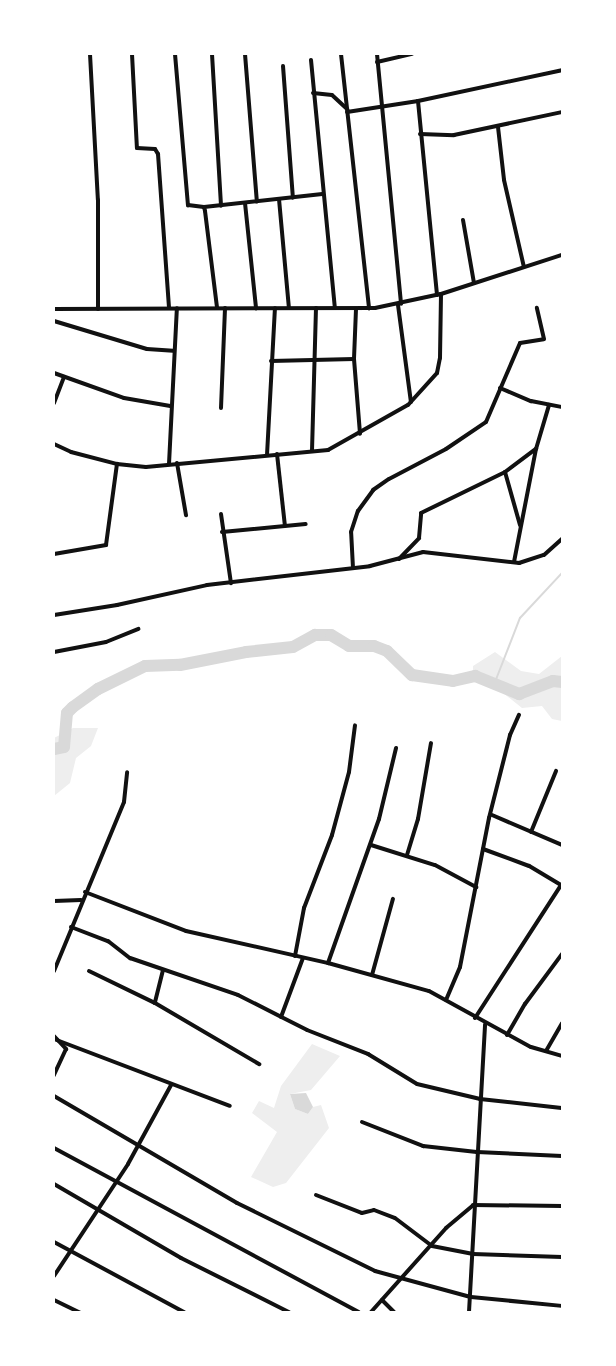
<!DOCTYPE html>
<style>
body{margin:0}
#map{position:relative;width:616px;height:1366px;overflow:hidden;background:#fff;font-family:"Golos Text",sans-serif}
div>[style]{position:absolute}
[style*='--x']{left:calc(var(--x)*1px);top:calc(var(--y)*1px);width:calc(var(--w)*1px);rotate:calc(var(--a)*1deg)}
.green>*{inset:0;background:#eee}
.water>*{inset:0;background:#d9d9d9}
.stream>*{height:2px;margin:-1px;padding:0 1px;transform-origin:1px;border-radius:1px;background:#d9d9d9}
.river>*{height:12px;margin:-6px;padding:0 6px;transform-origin:6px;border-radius:6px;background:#d9d9d9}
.minor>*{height:4px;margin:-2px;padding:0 2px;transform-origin:2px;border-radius:2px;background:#111}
span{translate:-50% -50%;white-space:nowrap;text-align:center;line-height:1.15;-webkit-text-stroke:5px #fff;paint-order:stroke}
.frame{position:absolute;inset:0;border:55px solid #fff;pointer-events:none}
</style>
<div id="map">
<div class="green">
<div style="clip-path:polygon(495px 652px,521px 671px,539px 674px,562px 656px,562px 721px,552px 719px,542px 706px,522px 708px,497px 688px,473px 681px,473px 666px)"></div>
<div style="clip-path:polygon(73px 728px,98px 728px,91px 746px,76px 758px,70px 783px,54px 796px,54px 738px)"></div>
<div style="clip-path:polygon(312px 1044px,340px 1056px,311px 1090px,290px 1094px,295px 1109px,308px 1114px,313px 1107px,321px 1105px,329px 1128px,286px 1183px,273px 1187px,251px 1177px,277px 1132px,252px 1113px,259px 1101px,274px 1108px,281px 1086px)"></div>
</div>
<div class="water">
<div style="clip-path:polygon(306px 1093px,313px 1107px,308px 1114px,295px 1109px,290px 1094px)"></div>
</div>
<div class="stream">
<div style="--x:495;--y:682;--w:69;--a:-68.7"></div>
<div style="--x:520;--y:618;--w:62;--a:-47"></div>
</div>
<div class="river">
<div style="--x:54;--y:749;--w:10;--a:-11"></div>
<div style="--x:64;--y:747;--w:34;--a:-85"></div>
<div style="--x:67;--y:713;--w:8;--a:-45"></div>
<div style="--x:73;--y:707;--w:31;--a:-36"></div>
<div style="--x:98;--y:689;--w:52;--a:-26.1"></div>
<div style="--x:145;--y:666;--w:35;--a:-2"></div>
<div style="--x:180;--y:665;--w:67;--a:-11.1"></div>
<div style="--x:246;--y:652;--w:47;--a:-6.1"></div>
<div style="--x:293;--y:647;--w:25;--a:-29"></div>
<div style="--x:315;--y:635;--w:16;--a:0"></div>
<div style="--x:331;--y:635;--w:21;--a:31"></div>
<div style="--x:349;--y:646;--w:25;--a:0"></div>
<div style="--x:374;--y:646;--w:14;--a:21"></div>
<div style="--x:387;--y:651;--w:35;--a:44"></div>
<div style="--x:412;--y:675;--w:41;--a:8.3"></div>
<div style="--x:453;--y:681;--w:23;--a:-13"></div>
<div style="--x:475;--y:676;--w:48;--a:22.2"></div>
<div style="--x:519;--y:694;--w:36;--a:-21"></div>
<div style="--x:553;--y:681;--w:9;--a:6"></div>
</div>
<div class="minor">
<div style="--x:90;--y:54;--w:146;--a:86.9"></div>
<div style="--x:98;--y:200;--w:109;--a:90"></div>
<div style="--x:132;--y:54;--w:94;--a:87"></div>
<div style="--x:137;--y:148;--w:18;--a:3"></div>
<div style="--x:155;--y:149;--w:6;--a:59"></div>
<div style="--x:158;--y:154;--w:154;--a:85.9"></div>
<div style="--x:175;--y:54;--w:152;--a:85.1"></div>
<div style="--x:188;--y:205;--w:16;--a:7"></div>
<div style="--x:204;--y:207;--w:4;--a:76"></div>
<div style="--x:205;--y:211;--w:97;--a:82.9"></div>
<div style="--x:212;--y:54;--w:152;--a:86.6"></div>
<div style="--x:245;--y:54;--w:148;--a:85.4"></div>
<div style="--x:341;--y:54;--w:256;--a:83.7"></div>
<div style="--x:377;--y:54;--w:251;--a:84.5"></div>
<div style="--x:311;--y:60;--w:249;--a:84.5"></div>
<div style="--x:377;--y:62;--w:36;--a:-13"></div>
<div style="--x:283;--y:66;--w:132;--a:85.7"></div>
<div style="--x:313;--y:93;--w:19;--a:6"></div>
<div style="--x:332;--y:95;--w:21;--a:43"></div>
<div style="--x:418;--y:101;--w:195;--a:84.4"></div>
<div style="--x:347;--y:112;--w:72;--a:-8.8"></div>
<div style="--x:418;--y:101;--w:147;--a:-12.1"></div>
<div style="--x:498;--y:127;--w:53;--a:83.5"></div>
<div style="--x:504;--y:180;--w:89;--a:77.1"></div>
<div style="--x:420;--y:134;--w:34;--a:2"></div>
<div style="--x:454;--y:135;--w:110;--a:-12"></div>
<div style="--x:279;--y:199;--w:109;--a:84.8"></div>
<div style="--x:245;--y:203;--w:106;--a:84"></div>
<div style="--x:204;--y:207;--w:119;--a:-6.3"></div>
<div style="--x:463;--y:220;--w:64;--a:80.1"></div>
<div style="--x:398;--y:305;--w:98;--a:82.4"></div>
<div style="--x:54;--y:309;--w:321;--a:-0.2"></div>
<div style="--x:375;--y:308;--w:67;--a:-12"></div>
<div style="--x:441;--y:294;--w:127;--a:-17.9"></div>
<div style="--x:356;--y:309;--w:50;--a:92.3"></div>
<div style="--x:354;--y:359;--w:75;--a:85.4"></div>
<div style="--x:54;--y:321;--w:97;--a:16.8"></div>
<div style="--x:147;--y:349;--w:26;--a:4"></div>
<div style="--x:271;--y:361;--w:83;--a:-1.4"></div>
<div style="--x:54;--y:373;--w:74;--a:19.7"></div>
<div style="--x:124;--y:398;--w:47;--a:9.9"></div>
<div style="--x:500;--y:388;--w:34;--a:23"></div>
<div style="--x:531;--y:401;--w:32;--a:11"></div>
<div style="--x:54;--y:403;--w:28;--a:-69"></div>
<div style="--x:221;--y:408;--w:100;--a:-87.7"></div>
<div style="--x:54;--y:444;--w:19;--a:25"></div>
<div style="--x:71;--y:452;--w:48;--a:14.6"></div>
<div style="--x:117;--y:464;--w:29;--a:6"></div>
<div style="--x:146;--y:467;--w:183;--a:-5.3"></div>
<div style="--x:328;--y:450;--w:92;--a:-29.4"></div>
<div style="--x:408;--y:405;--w:43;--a:-47.8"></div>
<div style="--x:437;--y:373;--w:15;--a:-79"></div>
<div style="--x:440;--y:358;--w:64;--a:-89.1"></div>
<div style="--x:312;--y:451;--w:143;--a:-88.4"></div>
<div style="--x:277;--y:454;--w:72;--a:83.7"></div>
<div style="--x:267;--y:455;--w:147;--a:-86.9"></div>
<div style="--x:177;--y:463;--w:53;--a:80.2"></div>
<div style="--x:169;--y:464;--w:156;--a:-87.1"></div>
<div style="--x:505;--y:472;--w:55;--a:74.2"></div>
<div style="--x:221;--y:514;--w:70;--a:81.8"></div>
<div style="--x:222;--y:532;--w:84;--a:-5.4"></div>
<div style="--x:54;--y:554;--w:53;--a:-9.8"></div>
<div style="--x:106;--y:545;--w:82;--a:-82.3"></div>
<div style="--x:399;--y:559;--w:29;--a:-46"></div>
<div style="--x:419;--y:538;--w:25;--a:-85"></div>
<div style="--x:421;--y:513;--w:93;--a:-26"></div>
<div style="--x:505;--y:472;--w:39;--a:-37"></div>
<div style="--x:514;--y:562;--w:115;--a:-79"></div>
<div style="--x:536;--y:449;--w:46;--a:-73.5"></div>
<div style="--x:353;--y:568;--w:36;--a:-93"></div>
<div style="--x:351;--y:532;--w:22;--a:-72"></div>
<div style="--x:358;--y:511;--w:26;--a:-54"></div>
<div style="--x:373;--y:490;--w:19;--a:-35"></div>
<div style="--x:389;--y:479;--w:64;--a:-27.8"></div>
<div style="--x:446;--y:449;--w:48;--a:-34"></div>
<div style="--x:486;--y:422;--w:86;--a:-66.7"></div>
<div style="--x:520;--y:343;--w:24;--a:-9"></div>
<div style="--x:544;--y:339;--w:32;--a:-103"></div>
<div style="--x:54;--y:615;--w:64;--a:-9"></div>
<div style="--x:117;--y:605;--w:92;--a:-12.5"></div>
<div style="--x:207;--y:585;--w:164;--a:-6.6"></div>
<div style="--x:370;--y:566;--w:55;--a:-14.8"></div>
<div style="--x:423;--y:552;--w:97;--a:6.5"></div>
<div style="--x:519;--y:563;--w:26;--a:-18"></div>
<div style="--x:544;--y:555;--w:24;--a:-42"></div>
<div style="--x:54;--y:652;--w:53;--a:-10.9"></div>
<div style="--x:106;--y:642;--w:35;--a:-22"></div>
<div style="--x:492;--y:815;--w:76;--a:23.2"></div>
<div style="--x:531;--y:832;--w:66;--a:-67.7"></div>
<div style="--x:371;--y:845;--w:67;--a:17.4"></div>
<div style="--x:435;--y:865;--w:47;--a:28.2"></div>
<div style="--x:407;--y:855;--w:38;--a:-73"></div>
<div style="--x:418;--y:819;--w:77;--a:-80.3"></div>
<div style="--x:85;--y:892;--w:108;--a:21.1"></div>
<div style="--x:186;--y:931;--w:146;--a:12.7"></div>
<div style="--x:328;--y:963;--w:105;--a:15.5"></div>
<div style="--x:429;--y:991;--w:116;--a:28.8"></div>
<div style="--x:531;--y:1047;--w:32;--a:16"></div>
<div style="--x:54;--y:901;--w:27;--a:-2"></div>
<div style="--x:71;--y:927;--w:40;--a:21"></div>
<div style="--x:108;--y:941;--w:28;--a:38"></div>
<div style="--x:130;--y:958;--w:114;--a:18.9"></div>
<div style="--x:238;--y:995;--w:77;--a:26.9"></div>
<div style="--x:307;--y:1030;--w:66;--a:21.5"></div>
<div style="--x:368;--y:1054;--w:57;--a:31.5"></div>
<div style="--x:417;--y:1084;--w:65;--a:13.4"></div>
<div style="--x:480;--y:1099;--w:82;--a:6.3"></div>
<div style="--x:295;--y:956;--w:49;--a:-79.4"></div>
<div style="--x:304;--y:908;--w:78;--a:-69"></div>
<div style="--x:332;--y:835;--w:65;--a:-74.9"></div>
<div style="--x:349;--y:772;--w:47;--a:-82.7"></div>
<div style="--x:328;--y:963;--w:153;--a:-70.5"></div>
<div style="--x:379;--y:819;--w:73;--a:-76.5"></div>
<div style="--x:163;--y:970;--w:34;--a:104"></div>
<div style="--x:155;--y:1003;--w:121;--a:30.4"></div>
<div style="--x:54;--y:971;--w:183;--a:-67.5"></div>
<div style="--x:124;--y:802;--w:30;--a:-84"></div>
<div style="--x:89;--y:971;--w:73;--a:25.9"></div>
<div style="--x:372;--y:975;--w:79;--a:-74.6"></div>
<div style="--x:446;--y:1000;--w:36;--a:-67"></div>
<div style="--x:460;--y:967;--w:152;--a:-79"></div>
<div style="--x:489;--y:818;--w:86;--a:-75.8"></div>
<div style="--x:510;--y:735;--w:22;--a:-66"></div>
<div style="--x:281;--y:1017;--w:63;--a:-69.6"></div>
<div style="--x:475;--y:1018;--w:158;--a:-57.1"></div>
<div style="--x:561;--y:885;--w:37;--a:-149"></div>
<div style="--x:529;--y:866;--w:49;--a:-159.7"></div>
<div style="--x:507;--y:1035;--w:36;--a:-60"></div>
<div style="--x:525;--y:1004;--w:62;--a:-53.5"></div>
<div style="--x:54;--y:1036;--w:18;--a:47"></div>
<div style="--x:66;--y:1049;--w:29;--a:115"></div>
<div style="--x:54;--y:1039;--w:188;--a:20.8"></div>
<div style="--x:546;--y:1051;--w:32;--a:-60"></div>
<div style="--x:54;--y:1096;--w:212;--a:30.3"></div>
<div style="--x:237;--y:1203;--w:154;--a:26.2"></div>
<div style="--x:375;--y:1271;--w:99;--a:15.2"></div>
<div style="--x:471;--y:1297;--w:91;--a:5.6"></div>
<div style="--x:362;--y:1122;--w:66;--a:21.5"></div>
<div style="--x:423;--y:1146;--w:54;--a:6.3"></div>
<div style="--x:477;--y:1152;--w:85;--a:2.7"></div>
<div style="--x:54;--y:1148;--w:346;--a:28.3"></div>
<div style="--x:54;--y:1184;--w:147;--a:30.2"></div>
<div style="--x:181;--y:1258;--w:121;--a:26.6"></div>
<div style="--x:316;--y:1195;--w:49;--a:21.4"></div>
<div style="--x:362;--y:1213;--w:12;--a:-14"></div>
<div style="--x:374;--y:1210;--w:22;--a:21"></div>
<div style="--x:395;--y:1218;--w:46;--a:37.1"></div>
<div style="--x:432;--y:1246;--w:42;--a:11"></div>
<div style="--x:473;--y:1254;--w:89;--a:1.9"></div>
<div style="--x:54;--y:1242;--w:148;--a:28.3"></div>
<div style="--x:54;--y:1276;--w:134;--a:-56.5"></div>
<div style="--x:128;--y:1164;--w:90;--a:-61.4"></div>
<div style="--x:54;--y:1300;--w:28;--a:26"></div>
<div style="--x:382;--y:1300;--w:17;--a:45"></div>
<div style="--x:371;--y:1312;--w:113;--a:-48.2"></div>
<div style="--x:446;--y:1228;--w:35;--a:-40"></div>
<div style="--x:473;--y:1205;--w:89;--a:0.6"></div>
<div style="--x:469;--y:1312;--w:288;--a:-86.8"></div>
</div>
<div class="frame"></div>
</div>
